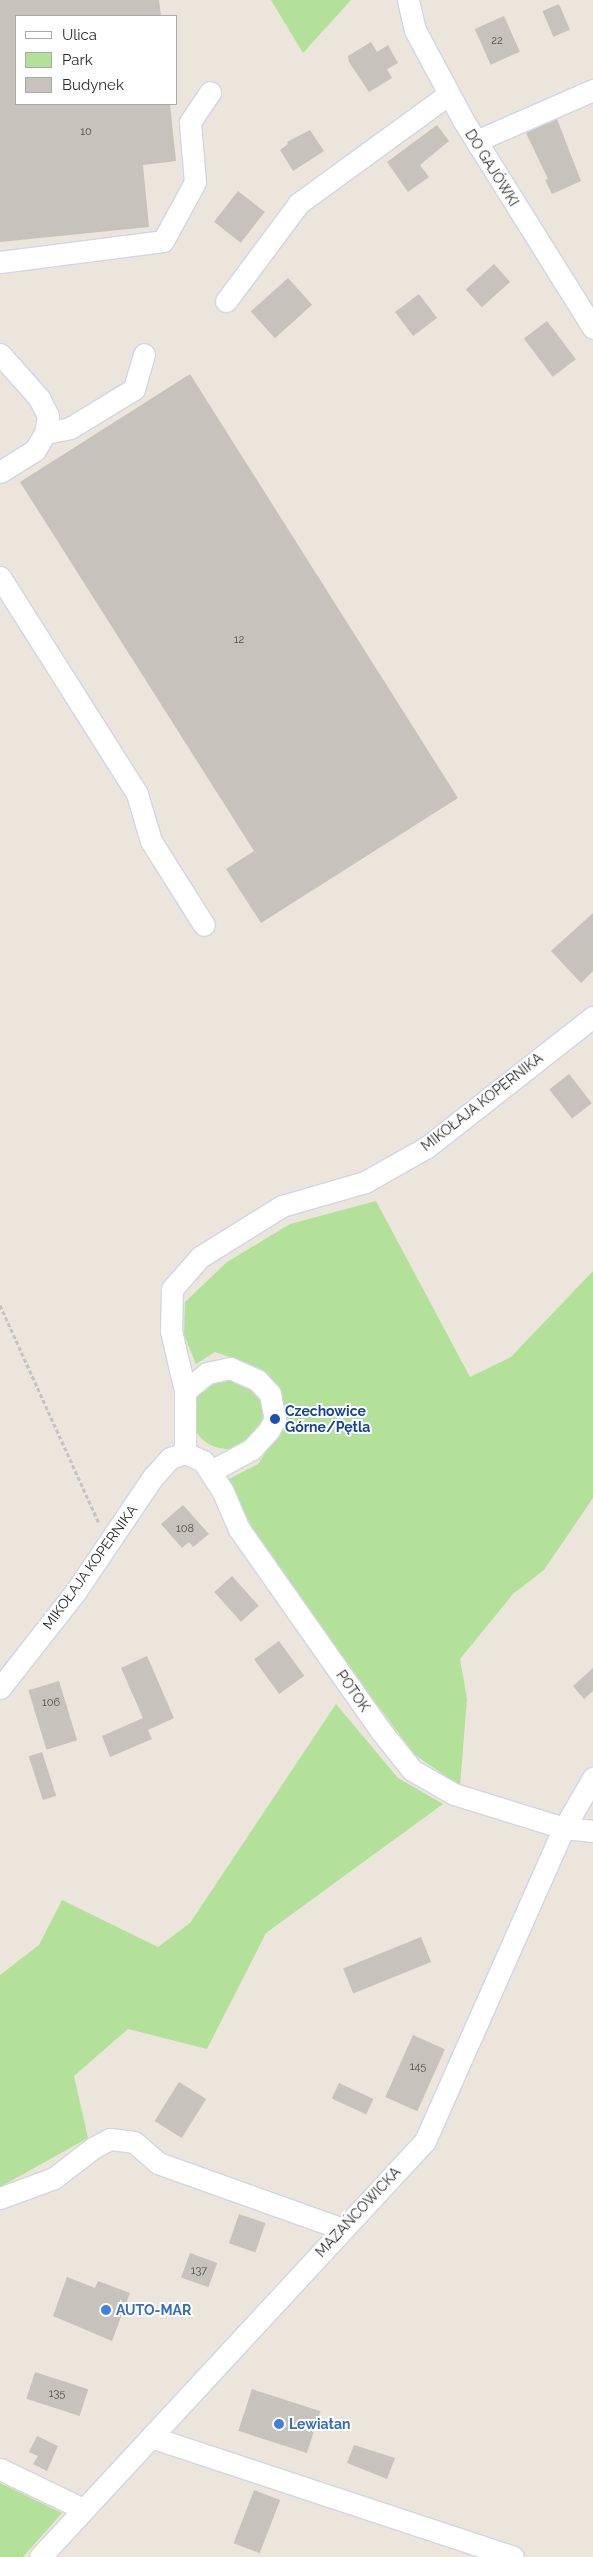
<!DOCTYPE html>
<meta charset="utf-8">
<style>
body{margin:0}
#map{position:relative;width:593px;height:2557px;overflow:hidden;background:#ece5dc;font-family:Raleway,sans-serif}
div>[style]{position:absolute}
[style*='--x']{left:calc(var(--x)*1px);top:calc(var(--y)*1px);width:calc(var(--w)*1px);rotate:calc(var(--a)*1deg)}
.green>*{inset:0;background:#b3e19a}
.round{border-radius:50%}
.building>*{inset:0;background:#c7c2bc;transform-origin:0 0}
.path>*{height:3px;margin-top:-1.5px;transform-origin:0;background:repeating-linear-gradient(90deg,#c3c3c3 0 4px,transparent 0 6.5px)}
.roads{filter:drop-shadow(1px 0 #d2d5e3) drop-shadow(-1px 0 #d2d5e3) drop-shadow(0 1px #d2d5e3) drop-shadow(0 -1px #d2d5e3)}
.minor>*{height:21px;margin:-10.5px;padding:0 10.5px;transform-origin:10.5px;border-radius:10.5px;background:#fff}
.dots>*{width:14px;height:14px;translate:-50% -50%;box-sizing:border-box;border:2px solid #fff;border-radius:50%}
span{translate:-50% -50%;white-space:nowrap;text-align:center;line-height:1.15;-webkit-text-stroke:4px #fff;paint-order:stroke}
.number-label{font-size:11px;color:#51504e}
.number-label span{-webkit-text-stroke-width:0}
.street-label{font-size:14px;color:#2a2a2a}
.transit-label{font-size:14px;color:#164399;font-weight:700}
.left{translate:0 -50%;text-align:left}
.shop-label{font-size:14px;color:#366cbe;font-weight:700}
.legend{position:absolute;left:15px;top:15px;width:162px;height:90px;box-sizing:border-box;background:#fff;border:1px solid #aaa;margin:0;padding:6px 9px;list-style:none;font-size:15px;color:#2a2a2a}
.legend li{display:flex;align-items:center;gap:10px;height:25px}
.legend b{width:25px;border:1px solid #aaa}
</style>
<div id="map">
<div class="green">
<div style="clip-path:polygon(271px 0,351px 0,303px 53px)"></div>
<div style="clip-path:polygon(376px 1201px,470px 1377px,511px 1357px,593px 1271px,593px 1498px,544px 1570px,513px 1594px,460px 1659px,467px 1699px,460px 1786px,415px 1755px,273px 1566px,227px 1480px,258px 1464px,281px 1428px,274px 1390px,241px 1361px,215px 1352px,196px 1364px,184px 1335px,185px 1302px,227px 1262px,290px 1224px)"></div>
<div class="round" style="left:191px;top:1377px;width:72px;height:72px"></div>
<div style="clip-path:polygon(336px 1704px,398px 1778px,443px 1804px,266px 1933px,207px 2049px,128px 2029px,74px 2076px,88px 2138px,0 2187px,0 1975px,39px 1945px,62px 1900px,158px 1947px,190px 1923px)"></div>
<div style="clip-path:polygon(0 2483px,62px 2513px,23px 2557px,0 2557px)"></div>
</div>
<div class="building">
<div style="clip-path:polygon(0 0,159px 0,161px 16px,16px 16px,16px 104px,170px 104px,176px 161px,143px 165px,149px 227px,0 242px)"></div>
<div style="left:559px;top:4px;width:28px;height:18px;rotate:67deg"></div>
<div style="left:504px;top:16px;width:39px;height:32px;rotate:66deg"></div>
<div style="clip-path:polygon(371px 42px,377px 52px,388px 45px,398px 63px,387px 69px,392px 78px,369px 92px,349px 62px,348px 56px)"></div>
<div style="clip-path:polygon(557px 119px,581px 181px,552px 194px,545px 180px,548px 179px,526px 133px)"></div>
<div style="clip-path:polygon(437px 125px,449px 141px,420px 165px,429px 177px,408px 192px,387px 162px)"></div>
<div style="clip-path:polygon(310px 130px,324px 151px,293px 171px,280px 150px,288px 144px,287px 142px)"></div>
<div style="left:238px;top:191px;width:34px;height:39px;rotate:38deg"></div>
<div style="left:494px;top:264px;width:24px;height:38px;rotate:48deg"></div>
<div style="left:288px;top:278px;width:36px;height:50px;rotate:48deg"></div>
<div style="left:419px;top:294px;width:30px;height:30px;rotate:53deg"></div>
<div style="left:547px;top:321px;width:48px;height:29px;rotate:53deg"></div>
<div style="clip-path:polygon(190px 374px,458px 798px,261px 923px,226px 869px,254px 851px,20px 482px)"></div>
<div style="clip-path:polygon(593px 913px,593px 971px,581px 983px,551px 951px)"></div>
<div style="left:569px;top:1074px;width:37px;height:25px;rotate:52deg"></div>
<div style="clip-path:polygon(183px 1505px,209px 1534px,193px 1547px,189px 1542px,182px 1548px,161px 1524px)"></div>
<div style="left:232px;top:1576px;width:40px;height:24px;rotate:48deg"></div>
<div style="left:279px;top:1641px;width:43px;height:31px;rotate:54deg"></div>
<div style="clip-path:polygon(147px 1656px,174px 1718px,148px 1730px,152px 1739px,110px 1757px,102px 1736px,143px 1718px,121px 1668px)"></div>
<div style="clip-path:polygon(593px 1668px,593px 1691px,584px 1699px,573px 1686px)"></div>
<div style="left:59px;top:1681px;width:62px;height:32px;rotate:73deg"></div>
<div style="left:42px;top:1752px;width:46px;height:14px;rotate:72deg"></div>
<div style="left:421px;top:1937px;width:27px;height:84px;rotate:68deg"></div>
<div style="left:413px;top:2035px;width:35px;height:68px;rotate:24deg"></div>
<div style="left:179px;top:2082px;width:32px;height:46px;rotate:32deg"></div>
<div style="left:339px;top:2083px;width:38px;height:17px;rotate:25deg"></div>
<div style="left:239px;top:2214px;width:28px;height:31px;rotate:19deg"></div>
<div style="left:190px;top:2253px;width:29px;height:26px;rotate:20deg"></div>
<div style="clip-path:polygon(67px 2277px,95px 2288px,98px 2281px,130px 2293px,112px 2341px,53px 2316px)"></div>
<div style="left:35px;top:2372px;width:56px;height:28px;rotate:18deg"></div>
<div style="left:252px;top:2389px;width:72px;height:44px;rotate:18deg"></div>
<div style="clip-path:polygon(37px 2436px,58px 2446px,47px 2471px,33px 2464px,38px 2456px,29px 2452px)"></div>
<div style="clip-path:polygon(354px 2445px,395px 2458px,387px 2479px,347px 2463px)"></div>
<div style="left:254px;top:2490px;width:28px;height:57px;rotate:21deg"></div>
</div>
<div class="path">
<div style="--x:0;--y:1305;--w:239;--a:65.6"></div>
</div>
<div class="roads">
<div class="minor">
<div style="--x:408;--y:0;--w:31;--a:77"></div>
<div style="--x:415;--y:30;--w:102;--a:61.9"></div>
<div style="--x:463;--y:120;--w:245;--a:58"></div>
<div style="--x:476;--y:141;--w:128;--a:-23.6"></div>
<div style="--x:0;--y:262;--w:164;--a:-7.3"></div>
<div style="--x:163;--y:241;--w:67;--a:-61.5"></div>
<div style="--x:195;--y:182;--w:60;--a:-94.8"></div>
<div style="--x:190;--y:122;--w:36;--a:-56"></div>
<div style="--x:226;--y:301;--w:122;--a:-53.3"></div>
<div style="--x:299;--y:203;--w:185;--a:-36"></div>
<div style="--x:0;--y:354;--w:59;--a:48.4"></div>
<div style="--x:39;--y:398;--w:20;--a:63"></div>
<div style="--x:48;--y:416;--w:17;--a:100"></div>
<div style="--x:45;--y:433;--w:20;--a:120"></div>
<div style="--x:35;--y:450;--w:41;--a:147.8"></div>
<div style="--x:45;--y:433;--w:25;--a:-11"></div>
<div style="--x:70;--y:428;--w:75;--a:-31.4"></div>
<div style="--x:134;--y:389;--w:36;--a:-74"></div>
<div style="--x:0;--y:577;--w:257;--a:57.7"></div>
<div style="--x:137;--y:794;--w:49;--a:73.4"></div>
<div style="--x:151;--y:841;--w:99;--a:57.8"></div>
<div style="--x:185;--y:1391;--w:28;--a:-39"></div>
<div style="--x:207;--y:1373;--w:24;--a:-12"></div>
<div style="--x:230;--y:1368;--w:30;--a:24"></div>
<div style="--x:257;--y:1380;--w:19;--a:47"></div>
<div style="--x:270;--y:1394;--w:25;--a:79"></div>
<div style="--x:275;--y:1419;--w:13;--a:119"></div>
<div style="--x:269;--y:1430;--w:25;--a:132"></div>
<div style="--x:252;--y:1449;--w:47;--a:151.8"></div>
<div style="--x:185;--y:1453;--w:62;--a:-90"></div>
<div style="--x:185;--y:1391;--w:62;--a:-103.1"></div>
<div style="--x:171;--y:1331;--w:42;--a:-88.6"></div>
<div style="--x:172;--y:1289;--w:43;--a:-48.8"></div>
<div style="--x:200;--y:1257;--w:97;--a:-31.9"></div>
<div style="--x:282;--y:1206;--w:86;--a:-16.1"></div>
<div style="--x:365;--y:1182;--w:71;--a:-29.4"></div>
<div style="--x:427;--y:1147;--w:211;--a:-38.1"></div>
<div style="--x:185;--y:1453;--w:20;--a:24"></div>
<div style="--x:203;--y:1461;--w:37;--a:57"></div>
<div style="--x:223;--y:1492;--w:40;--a:66.6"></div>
<div style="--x:239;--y:1529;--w:247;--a:54.9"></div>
<div style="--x:381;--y:1731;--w:50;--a:51.5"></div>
<div style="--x:412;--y:1770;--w:48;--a:29.7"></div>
<div style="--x:454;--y:1794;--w:115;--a:17.2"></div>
<div style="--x:564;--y:1828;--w:29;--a:6"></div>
<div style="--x:0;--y:1688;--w:123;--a:-51.9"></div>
<div style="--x:76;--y:1591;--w:138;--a:-56"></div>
<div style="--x:153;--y:1477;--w:25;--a:-48"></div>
<div style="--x:170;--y:1458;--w:16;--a:-18"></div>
<div style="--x:0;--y:2198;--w:58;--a:-20.3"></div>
<div style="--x:54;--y:2178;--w:49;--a:-37.6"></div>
<div style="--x:93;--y:2148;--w:19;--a:-28"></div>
<div style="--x:110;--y:2139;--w:24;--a:7"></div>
<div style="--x:134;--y:2142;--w:32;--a:41"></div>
<div style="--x:158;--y:2163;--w:195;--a:19.7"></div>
<div style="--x:151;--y:2437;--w:381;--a:18.3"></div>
<div style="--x:0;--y:2469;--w:92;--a:25.7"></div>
<div style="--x:40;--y:2557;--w:567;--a:-47.22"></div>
<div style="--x:425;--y:2141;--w:342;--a:-66.1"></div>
<div style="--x:564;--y:1828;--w:58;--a:-59.9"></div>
</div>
</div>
<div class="dots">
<div style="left:275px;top:1419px;background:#1a4fb4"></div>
<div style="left:106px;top:2310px;background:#3f7fe0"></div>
<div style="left:279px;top:2424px;background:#3f7fe0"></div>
</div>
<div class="number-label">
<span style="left:497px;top:41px">22</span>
<span style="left:86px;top:132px">10</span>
<span style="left:239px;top:640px">12</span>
<span style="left:185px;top:1529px">108</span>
<span style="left:51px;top:1703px">106</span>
<span style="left:418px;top:2067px">145</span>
<span style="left:199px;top:2271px">137</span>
<span style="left:57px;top:2394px">135</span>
</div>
<div class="street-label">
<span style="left:492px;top:168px;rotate:58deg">DO GAJÓWKI</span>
<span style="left:482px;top:1102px;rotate:-38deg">MIKOŁAJA KOPERNIKA</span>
<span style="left:90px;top:1567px;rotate:-54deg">MIKOŁAJA KOPERNIKA</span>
<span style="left:353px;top:1691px;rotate:55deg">POTOK</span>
<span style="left:358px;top:2212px;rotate:-47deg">MAZAŃCOWICKA</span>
</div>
<div class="transit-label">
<span class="left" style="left:285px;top:1419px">Czechowice<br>Górne/Pętla</span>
</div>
<div class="shop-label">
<span class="left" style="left:116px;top:2310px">AUTO-MAR</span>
<span class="left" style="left:289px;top:2424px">Lewiatan</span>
</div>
<ul class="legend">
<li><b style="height:6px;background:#fff"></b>Ulica</li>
<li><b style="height:14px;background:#b3e19a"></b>Park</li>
<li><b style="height:14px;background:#c7c2bc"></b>Budynek</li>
</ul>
</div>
